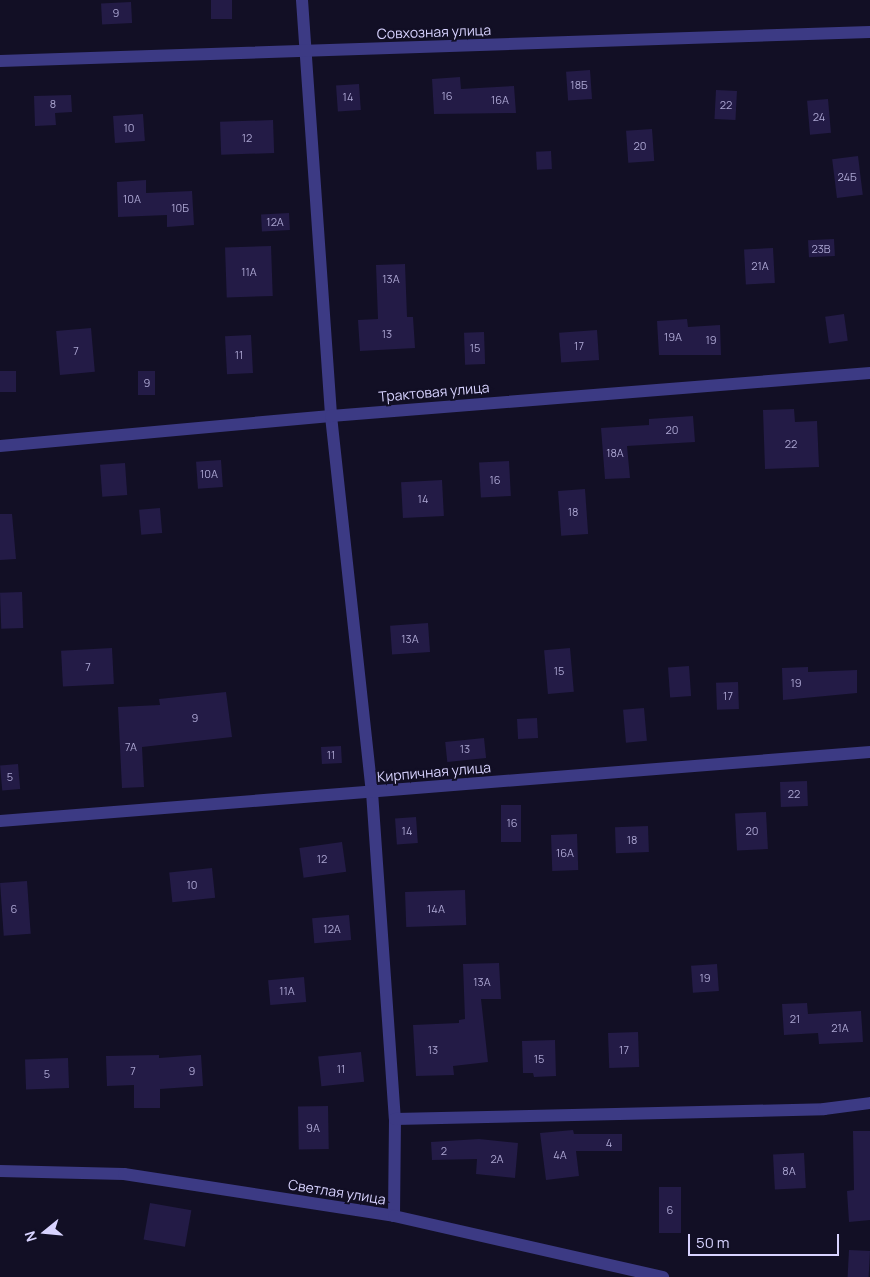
<!DOCTYPE html>
<meta charset="utf-8">
<style>
body{margin:0}
#map{position:relative;width:870px;height:1277px;overflow:hidden;background:#120f25;font-family:Manrope,sans-serif}
div>[style]{position:absolute}
[style*='--x']{left:calc(var(--x)*1px);top:calc(var(--y)*1px);width:calc(var(--w)*1px);rotate:calc(var(--a)*1deg)}
.building>*{inset:0;background:#231b46;transform-origin:0 0}
.street>*{height:12px;margin:-6px;padding:0 6px;transform-origin:6px;border-radius:6px;background:#3c3a84}
span{translate:-50% -50%;white-space:nowrap;text-align:center;line-height:1.15;-webkit-text-stroke:4px #120f25;paint-order:stroke}
.number-label{font-size:11px;color:#aba5d1}
.number-label span{-webkit-text-stroke-width:0}
.street-label{font-size:14px;color:#d8d3ff}
.north{position:absolute;left:20px;top:1207px;width:50px;height:50px;-webkit-text-stroke:4px #120f25;paint-order:stroke;rotate:253deg;font-size:14px;font-weight:700;line-height:20px;text-align:center;color:#d8d3ff}
.north::after{content:'';display:block;margin:auto;width:18px;height:22px;background:#d8d3ff;clip-path:polygon(50% 0,100% 100%,50% 72%,0 100%)}
.scale{position:absolute;left:688px;top:1234px;width:151px;height:22px;box-sizing:border-box;border:2px solid #d8d3ff;border-top:0;padding-left:6px;font-size:15px;line-height:18px;white-space:nowrap;color:#d8d3ff;-webkit-text-stroke:4px #120f25;paint-order:stroke}
</style>
<div id="map">
<div class="building">
<div style="left:211px;top:0;width:21px;height:19px"></div>
<div style="left:131px;top:2px;width:21px;height:30px;rotate:87deg"></div>
<div style="left:590px;top:70px;width:29px;height:24px;rotate:86deg"></div>
<div style="clip-path:polygon(460px 77px,461px 89px,514px 86px,516px 113px,434px 114px,432px 79px)"></div>
<div style="left:359px;top:84px;width:26px;height:23px;rotate:86deg"></div>
<div style="left:716px;top:90px;width:21px;height:29px;rotate:3deg"></div>
<div style="clip-path:polygon(71px 95px,72px 112px,55px 113px,56px 125px,35px 126px,34px 96px)"></div>
<div style="left:828px;top:99px;width:34px;height:21px;rotate:85deg"></div>
<div style="left:143px;top:114px;width:27px;height:30px;rotate:86deg"></div>
<div style="left:273px;top:120px;width:33px;height:53px;rotate:88deg"></div>
<div style="left:652px;top:129px;width:32px;height:26px;rotate:86deg"></div>
<div style="left:551px;top:151px;width:18px;height:15px;rotate:87deg"></div>
<div style="left:858px;top:156px;width:39px;height:26px;rotate:83deg"></div>
<div style="clip-path:polygon(146px 180px,146px 193px,192px 191px,194px 225px,167px 227px,167px 215px,118px 217px,117px 182px)"></div>
<div style="left:289px;top:213px;width:17px;height:28px;rotate:87deg"></div>
<div style="left:834px;top:239px;width:17px;height:26px;rotate:87deg"></div>
<div style="left:271px;top:246px;width:50px;height:46px;rotate:88deg"></div>
<div style="left:773px;top:248px;width:35px;height:29px;rotate:87deg"></div>
<div style="clip-path:polygon(405px 264px,407px 317px,413px 317px,415px 348px,360px 351px,358px 320px,378px 319px,376px 265px)"></div>
<div style="left:844px;top:314px;width:27px;height:19px;rotate:82deg"></div>
<div style="clip-path:polygon(687px 319px,688px 327px,720px 325px,721px 355px,659px 355px,657px 321px)"></div>
<div style="left:91px;top:328px;width:44px;height:35px;rotate:85deg"></div>
<div style="left:597px;top:330px;width:30px;height:38px;rotate:86deg"></div>
<div style="left:484px;top:332px;width:32px;height:20px;rotate:88deg"></div>
<div style="left:251px;top:335px;width:38px;height:26px;rotate:87deg"></div>
<div style="left:16px;top:371px;width:21px;height:16px;rotate:90deg"></div>
<div style="left:138px;top:371px;width:17px;height:24px"></div>
<div style="clip-path:polygon(794px 409px,795px 422px,817px 421px,819px 467px,765px 469px,763px 410px)"></div>
<div style="clip-path:polygon(693px 416px,695px 442px,627px 446px,630px 478px,605px 479px,601px 428px,649px 425px,649px 419px)"></div>
<div style="left:221px;top:460px;width:27px;height:25px;rotate:86deg"></div>
<div style="left:509px;top:461px;width:35px;height:30px;rotate:87deg"></div>
<div style="left:125px;top:463px;width:32px;height:25px;rotate:86deg"></div>
<div style="left:442px;top:480px;width:36px;height:41px;rotate:87deg"></div>
<div style="left:585px;top:489px;width:45px;height:27px;rotate:86deg"></div>
<div style="left:160px;top:508px;width:25px;height:21px;rotate:85deg"></div>
<div style="clip-path:polygon(0 514px,12px 514px,16px 559px,0 560px)"></div>
<div style="left:22px;top:592px;width:36px;height:22px;rotate:88deg"></div>
<div style="left:428px;top:623px;width:29px;height:38px;rotate:86deg"></div>
<div style="left:112px;top:648px;width:36px;height:51px;rotate:87deg"></div>
<div style="left:570px;top:648px;width:44px;height:26px;rotate:85deg"></div>
<div style="left:689px;top:666px;width:30px;height:21px;rotate:86deg"></div>
<div style="clip-path:polygon(808px 667px,808px 672px,857px 670px,857px 693px,783px 700px,782px 668px)"></div>
<div style="left:738px;top:682px;width:27px;height:22px;rotate:88deg"></div>
<div style="clip-path:polygon(226px 692px,232px 737px,142px 747px,144px 787px,122px 788px,118px 707px,160px 705px,159px 699px)"></div>
<div style="left:644px;top:708px;width:33px;height:21px;rotate:85deg"></div>
<div style="left:537px;top:718px;width:20px;height:20px;rotate:87deg"></div>
<div style="left:484px;top:738px;width:20px;height:39px;rotate:84deg"></div>
<div style="left:341px;top:746px;width:17px;height:20px;rotate:87deg"></div>
<div style="left:18px;top:764px;width:25px;height:18px;rotate:85deg"></div>
<div style="left:807px;top:781px;width:25px;height:27px;rotate:88deg"></div>
<div style="left:501px;top:805px;width:20px;height:37px"></div>
<div style="left:766px;top:812px;width:37px;height:31px;rotate:87deg"></div>
<div style="left:416px;top:817px;width:26px;height:21px;rotate:86deg"></div>
<div style="left:648px;top:826px;width:26px;height:33px;rotate:88deg"></div>
<div style="left:577px;top:834px;width:36px;height:26px;rotate:88deg"></div>
<div style="left:342px;top:842px;width:30px;height:43px;rotate:82deg"></div>
<div style="left:212px;top:868px;width:30px;height:43px;rotate:84deg"></div>
<div style="left:27px;top:881px;width:53px;height:27px;rotate:86deg"></div>
<div style="left:465px;top:890px;width:35px;height:60px;rotate:88deg"></div>
<div style="left:349px;top:915px;width:25px;height:37px;rotate:85deg"></div>
<div style="clip-path:polygon(499px 963px,501px 999px,481px 999px,488px 1062px,453px 1066px,454px 1075px,416px 1076px,413px 1025px,459px 1023px,459px 1020px,465px 1019px,463px 964px)"></div>
<div style="left:717px;top:964px;width:27px;height:26px;rotate:86deg"></div>
<div style="left:304px;top:977px;width:25px;height:36px;rotate:85deg"></div>
<div style="clip-path:polygon(807px 1003px,808px 1014px,861px 1011px,863px 1042px,819px 1044px,818px 1033px,784px 1035px,782px 1004px)"></div>
<div style="left:638px;top:1032px;width:35px;height:30px;rotate:88deg"></div>
<div style="clip-path:polygon(555px 1040px,556px 1076px,534px 1077px,533px 1073px,523px 1073px,522px 1041px)"></div>
<div style="left:361px;top:1052px;width:30px;height:43px;rotate:84deg"></div>
<div style="clip-path:polygon(159px 1055px,159px 1058px,201px 1055px,203px 1086px,160px 1089px,160px 1108px,134px 1108px,134px 1085px,107px 1086px,106px 1056px)"></div>
<div style="left:68px;top:1058px;width:30px;height:43px;rotate:88deg"></div>
<div style="left:328px;top:1106px;width:43px;height:30px;rotate:89deg"></div>
<div style="clip-path:polygon(573px 1130px,574px 1134px,622px 1134px,622px 1151px,576px 1151px,579px 1176px,546px 1180px,540px 1133px)"></div>
<div style="clip-path:polygon(853px 1131px,870px 1131px,870px 1220px,849px 1222px,847px 1191px,854px 1190px)"></div>
<div style="clip-path:polygon(479px 1139px,518px 1143px,515px 1178px,476px 1174px,477px 1159px,432px 1160px,431px 1142px)"></div>
<div style="left:804px;top:1153px;width:35px;height:31px;rotate:87deg"></div>
<div style="left:659px;top:1187px;width:22px;height:46px"></div>
<div style="left:150px;top:1203px;width:42px;height:37px;rotate:10deg"></div>
<div style="left:849px;top:1250px;width:21px;height:27px;rotate:3deg"></div>
</div>
<div class="street">
<div style="--x:302;--y:0;--w:417;--a:86"></div>
<div style="--x:331;--y:416;--w:378;--a:83.8"></div>
<div style="--x:372;--y:792;--w:328;--a:86"></div>
<div style="--x:395;--y:1119;--w:97;--a:90.6"></div>
<div style="--x:0;--y:61;--w:870;--a:-1.91"></div>
<div style="--x:0;--y:446;--w:332;--a:-5.2"></div>
<div style="--x:331;--y:416;--w:541;--a:-4.56"></div>
<div style="--x:0;--y:821;--w:873;--a:-4.53"></div>
<div style="--x:395;--y:1119;--w:429;--a:-1.3"></div>
<div style="--x:824;--y:1109;--w:46;--a:-7.4"></div>
<div style="--x:0;--y:1171;--w:124;--a:1.4"></div>
<div style="--x:124;--y:1174;--w:273;--a:8.8"></div>
<div style="--x:394;--y:1216;--w:276;--a:12.8"></div>
</div>
<div class="number-label">
<span style="left:116px;top:13px">9</span>
<span style="left:579px;top:85px">18Б</span>
<span style="left:447px;top:96px">16</span>
<span style="left:348px;top:97px">14</span>
<span style="left:500px;top:100px">16А</span>
<span style="left:53px;top:104px">8</span>
<span style="left:726px;top:105px">22</span>
<span style="left:819px;top:117px">24</span>
<span style="left:129px;top:128px">10</span>
<span style="left:247px;top:138px">12</span>
<span style="left:640px;top:146px">20</span>
<span style="left:847px;top:177px">24Б</span>
<span style="left:132px;top:199px">10А</span>
<span style="left:180px;top:208px">10Б</span>
<span style="left:275px;top:222px">12А</span>
<span style="left:821px;top:249px">23В</span>
<span style="left:760px;top:266px">21А</span>
<span style="left:249px;top:272px">11А</span>
<span style="left:391px;top:279px">13А</span>
<span style="left:387px;top:334px">13</span>
<span style="left:673px;top:337px">19А</span>
<span style="left:711px;top:340px">19</span>
<span style="left:579px;top:346px">17</span>
<span style="left:475px;top:348px">15</span>
<span style="left:76px;top:351px">7</span>
<span style="left:239px;top:355px">11</span>
<span style="left:147px;top:383px">9</span>
<span style="left:672px;top:430px">20</span>
<span style="left:791px;top:444px">22</span>
<span style="left:615px;top:453px">18А</span>
<span style="left:209px;top:474px">10А</span>
<span style="left:495px;top:480px">16</span>
<span style="left:423px;top:499px">14</span>
<span style="left:573px;top:512px">18</span>
<span style="left:410px;top:639px">13А</span>
<span style="left:88px;top:667px">7</span>
<span style="left:559px;top:671px">15</span>
<span style="left:796px;top:683px">19</span>
<span style="left:728px;top:696px">17</span>
<span style="left:195px;top:718px">9</span>
<span style="left:131px;top:747px">7А</span>
<span style="left:465px;top:749px">13</span>
<span style="left:331px;top:755px">11</span>
<span style="left:10px;top:777px">5</span>
<span style="left:794px;top:794px">22</span>
<span style="left:512px;top:823px">16</span>
<span style="left:407px;top:831px">14</span>
<span style="left:752px;top:831px">20</span>
<span style="left:632px;top:840px">18</span>
<span style="left:565px;top:853px">16А</span>
<span style="left:322px;top:859px">12</span>
<span style="left:192px;top:885px">10</span>
<span style="left:14px;top:909px">6</span>
<span style="left:436px;top:909px">14А</span>
<span style="left:332px;top:929px">12А</span>
<span style="left:705px;top:978px">19</span>
<span style="left:482px;top:982px">13А</span>
<span style="left:287px;top:991px">11А</span>
<span style="left:795px;top:1019px">21</span>
<span style="left:840px;top:1028px">21А</span>
<span style="left:433px;top:1050px">13</span>
<span style="left:624px;top:1050px">17</span>
<span style="left:539px;top:1059px">15</span>
<span style="left:341px;top:1069px">11</span>
<span style="left:133px;top:1071px">7</span>
<span style="left:192px;top:1071px">9</span>
<span style="left:47px;top:1074px">5</span>
<span style="left:313px;top:1128px">9А</span>
<span style="left:609px;top:1143px">4</span>
<span style="left:444px;top:1151px">2</span>
<span style="left:560px;top:1155px">4А</span>
<span style="left:497px;top:1159px">2А</span>
<span style="left:789px;top:1171px">8А</span>
<span style="left:670px;top:1210px">6</span>
</div>
<div class="street-label">
<span style="left:434px;top:32px;rotate:-2deg">Совхозная улица</span>
<span style="left:434px;top:392px;rotate:-5deg">Трактовая улица</span>
<span style="left:434px;top:772px;rotate:-5deg">Кирпичная улица</span>
<span style="left:337px;top:1192px;rotate:9deg">Светлая улица</span>
</div>
<div class="north">N</div>
<div class="scale">50 m</div>
</div>
